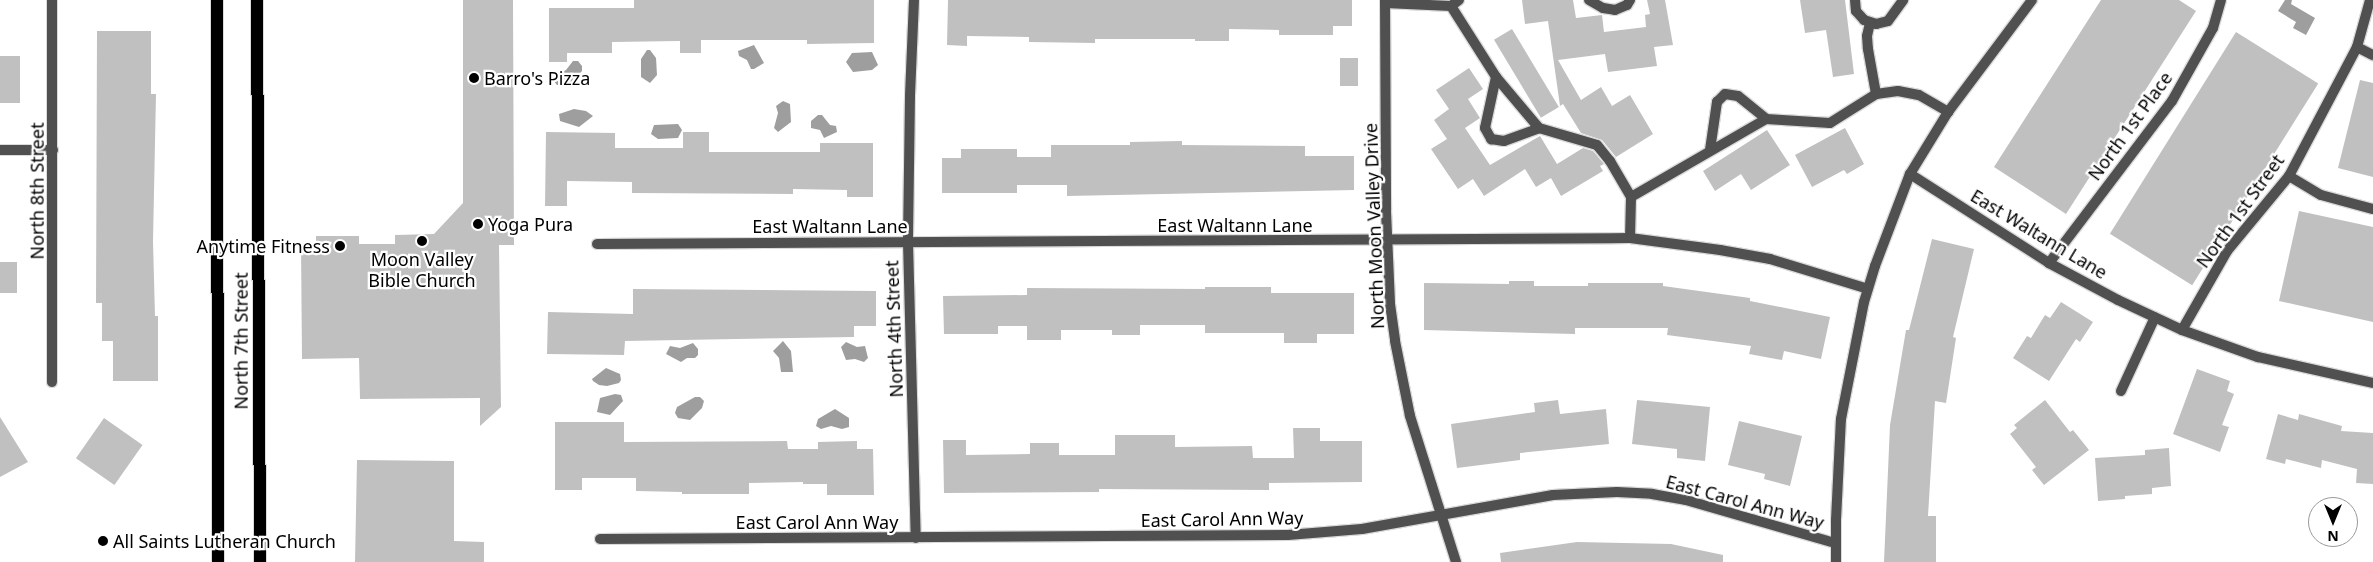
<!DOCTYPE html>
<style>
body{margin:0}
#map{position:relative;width:2373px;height:562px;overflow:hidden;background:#fff;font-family:"Noto Sans",sans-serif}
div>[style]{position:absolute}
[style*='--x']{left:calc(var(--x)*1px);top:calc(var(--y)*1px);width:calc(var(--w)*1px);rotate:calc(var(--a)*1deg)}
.water>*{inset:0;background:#9e9e9e}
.building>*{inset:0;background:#c0c0c0;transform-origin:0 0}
.roads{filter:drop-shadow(1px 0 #dbdbdb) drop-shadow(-1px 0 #dbdbdb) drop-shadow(0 1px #dbdbdb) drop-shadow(0 -1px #dbdbdb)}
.minor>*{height:10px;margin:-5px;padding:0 5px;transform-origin:5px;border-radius:5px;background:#505050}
.primary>*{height:12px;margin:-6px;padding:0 6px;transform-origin:6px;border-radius:6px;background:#000}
.dots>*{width:14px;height:14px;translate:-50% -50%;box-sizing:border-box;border:2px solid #fff;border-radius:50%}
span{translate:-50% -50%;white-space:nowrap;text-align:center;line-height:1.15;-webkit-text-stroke:4.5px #fff;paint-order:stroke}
.poi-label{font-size:18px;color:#000}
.left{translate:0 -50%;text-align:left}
.right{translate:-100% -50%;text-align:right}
.street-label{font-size:18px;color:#000}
.north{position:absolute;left:2308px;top:497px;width:50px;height:50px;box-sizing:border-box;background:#fff;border:1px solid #999;border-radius:50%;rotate:180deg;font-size:14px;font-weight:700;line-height:20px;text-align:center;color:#000}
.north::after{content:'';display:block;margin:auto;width:18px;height:22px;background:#000;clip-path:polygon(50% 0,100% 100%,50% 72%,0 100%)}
</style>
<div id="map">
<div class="water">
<div style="clip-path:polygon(2285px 0,2292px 0,2291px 4px,2315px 18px,2306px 35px,2293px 28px,2296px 22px,2278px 11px)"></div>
<div style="clip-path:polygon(754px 45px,764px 63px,754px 69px,751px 69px,747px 60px,739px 56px,738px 51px)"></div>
<div style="clip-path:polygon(647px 50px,650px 50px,656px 58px,657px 75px,650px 83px,641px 77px,641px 59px)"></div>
<div style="clip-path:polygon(872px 52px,878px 65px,872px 70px,853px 72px,846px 62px,852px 53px)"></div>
<div style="clip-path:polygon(573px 61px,578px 61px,582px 66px,582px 71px,575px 79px,575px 84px,557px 85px,553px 80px,556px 76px,566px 70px)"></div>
<div style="clip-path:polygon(783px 101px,790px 104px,791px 122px,778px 132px,774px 128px,778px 113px,776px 106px)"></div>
<div style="clip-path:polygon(574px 109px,586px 111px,593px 116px,579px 127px,560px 121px,559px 114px)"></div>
<div style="clip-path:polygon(818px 115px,822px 115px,830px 125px,836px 126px,837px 132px,824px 138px,820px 130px,811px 128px,811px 121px)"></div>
<div style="clip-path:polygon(678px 124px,682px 130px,678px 138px,658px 139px,651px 134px,654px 125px)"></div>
<div style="clip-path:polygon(783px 341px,791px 351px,793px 372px,781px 372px,779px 358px,773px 351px)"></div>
<div style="clip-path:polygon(846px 342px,857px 347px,865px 346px,868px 358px,864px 362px,855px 359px,846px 360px,841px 347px)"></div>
<div style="clip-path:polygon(693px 343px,698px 349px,698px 355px,695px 358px,687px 358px,681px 362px,666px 354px,670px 346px,680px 348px)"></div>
<div style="clip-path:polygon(606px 368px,620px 374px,621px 380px,619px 383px,607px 386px,599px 385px,593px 381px,592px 379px)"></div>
<div style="clip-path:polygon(615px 394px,621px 395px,623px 401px,610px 415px,597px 412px,600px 398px)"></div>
<div style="clip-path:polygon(695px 397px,700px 397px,704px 401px,702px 408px,690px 420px,678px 418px,675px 413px,677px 407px)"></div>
<div style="clip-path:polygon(835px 409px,849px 418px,849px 427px,842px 429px,831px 426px,821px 429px,816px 426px,818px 419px)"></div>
</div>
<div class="building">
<div style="clip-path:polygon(463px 0,513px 0,514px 245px,499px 245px,501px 407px,480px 426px,480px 398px,360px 399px,359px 358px,302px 359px,301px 246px,316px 245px,316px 236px,359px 236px,359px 244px,395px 244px,395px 235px,434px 234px,463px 203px)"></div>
<div style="clip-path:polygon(634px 0,874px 0,874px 43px,807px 44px,807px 40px,701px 40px,701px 53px,680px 53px,680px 41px,612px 42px,612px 53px,567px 53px,567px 62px,549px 62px,549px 8px,634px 8px)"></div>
<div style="clip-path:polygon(948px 0,1352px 0,1352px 26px,1333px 26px,1333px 35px,1279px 35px,1279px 30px,1229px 29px,1229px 41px,1195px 41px,1195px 39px,1095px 39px,1095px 43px,1029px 42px,1029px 37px,967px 36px,967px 46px,947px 45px)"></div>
<div style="clip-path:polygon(1522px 0,1573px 0,1576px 18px,1602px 15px,1604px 32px,1646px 27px,1645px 15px,1650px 14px,1647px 0,1665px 0,1673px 45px,1654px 47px,1657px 66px,1608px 72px,1605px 54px,1558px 60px,1581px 100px,1601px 87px,1612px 106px,1630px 95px,1653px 134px,1616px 157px,1602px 140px,1581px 133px,1563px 104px,1560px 106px,1548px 21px,1525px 24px)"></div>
<div style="clip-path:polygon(1800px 0,1845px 0,1854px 74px,1833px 77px,1826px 30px,1805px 33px)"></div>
<div style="clip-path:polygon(2101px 0,2179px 0,2196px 11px,2066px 214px,1994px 167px)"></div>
<div style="left:1512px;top:29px;width:91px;height:21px;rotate:59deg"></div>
<div style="clip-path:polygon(97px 31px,151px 31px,151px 94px,156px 94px,153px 241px,155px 316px,158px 316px,158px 381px,113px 381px,113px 341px,102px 341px,102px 303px,96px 303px)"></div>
<div style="left:2236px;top:32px;width:97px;height:238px;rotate:32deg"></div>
<div style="left:0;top:56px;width:20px;height:47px"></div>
<div style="left:1340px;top:58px;width:18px;height:28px"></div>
<div style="clip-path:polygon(1469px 68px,1483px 89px,1468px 99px,1480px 118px,1465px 128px,1490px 165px,1540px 136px,1557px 164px,1583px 148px,1593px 151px,1604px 164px,1600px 166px,1603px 171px,1561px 196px,1551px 178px,1536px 187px,1525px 169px,1484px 196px,1473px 179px,1458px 189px,1431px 149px,1447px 139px,1434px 120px,1449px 109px,1436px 90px)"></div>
<div style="clip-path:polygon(2360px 80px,2373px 83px,2373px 177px,2338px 168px)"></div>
<div style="clip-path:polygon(1845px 128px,1864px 164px,1847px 174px,1844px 170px,1812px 187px,1795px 155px)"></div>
<div style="clip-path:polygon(1767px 130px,1790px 165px,1751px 190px,1741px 174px,1715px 191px,1703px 171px)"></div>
<div style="clip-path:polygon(546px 132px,615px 133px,615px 148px,683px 148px,683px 132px,709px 132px,709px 152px,820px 152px,820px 143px,873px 143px,873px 197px,847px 197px,847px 190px,793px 189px,793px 194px,632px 193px,632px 182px,567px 181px,567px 206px,545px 206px)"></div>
<div style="clip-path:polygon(1182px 141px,1182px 145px,1305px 146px,1305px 156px,1354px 156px,1354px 190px,1067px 196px,1067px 185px,1017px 185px,1017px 193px,942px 193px,942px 158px,961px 158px,961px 149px,1017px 149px,1017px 157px,1051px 157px,1051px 145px,1130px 145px,1130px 142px)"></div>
<div style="clip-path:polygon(2299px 211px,2373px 227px,2373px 322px,2279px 301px)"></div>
<div style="clip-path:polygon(1932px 239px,1974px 249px,1953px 337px,1956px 338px,1946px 403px,1935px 401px,1928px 516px,1936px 516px,1936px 562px,1884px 562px,1890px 425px,1906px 330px,1909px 330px)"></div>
<div style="left:0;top:262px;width:17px;height:31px"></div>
<div style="clip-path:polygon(1509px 281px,1534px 281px,1534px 286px,1588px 286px,1588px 283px,1663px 283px,1663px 286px,1750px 298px,1750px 301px,1830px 317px,1821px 359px,1784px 351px,1782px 360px,1749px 354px,1751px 346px,1667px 335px,1668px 328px,1575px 328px,1575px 334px,1424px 330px,1424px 283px,1509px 284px)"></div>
<div style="clip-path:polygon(1205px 287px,1271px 287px,1271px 293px,1354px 293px,1354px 334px,1317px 334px,1317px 343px,1284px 343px,1284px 333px,1205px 333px,1205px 325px,1140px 325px,1140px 335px,1112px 335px,1112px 330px,1061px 330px,1061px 340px,1027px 340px,1027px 326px,998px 326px,998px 334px,944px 334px,943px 296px,1027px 295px,1027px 288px,1205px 289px)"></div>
<div style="clip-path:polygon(633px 289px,876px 291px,876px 326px,854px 326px,854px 337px,625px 341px,624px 355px,547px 354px,548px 312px,633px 314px)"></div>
<div style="clip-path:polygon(2061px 302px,2093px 322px,2080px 342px,2076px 339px,2049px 381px,2013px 358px,2027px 336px,2031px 338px,2045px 315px,2050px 318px)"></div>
<div style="clip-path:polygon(2197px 369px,2230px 381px,2227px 391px,2234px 394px,2222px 425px,2229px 427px,2220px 452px,2173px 434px)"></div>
<div style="clip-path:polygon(1558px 400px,1560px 414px,1606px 409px,1609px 444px,1520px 453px,1520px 460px,1457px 468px,1451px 424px,1535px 412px,1534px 403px)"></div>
<div style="clip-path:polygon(1637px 400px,1710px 407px,1705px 461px,1677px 458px,1677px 449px,1632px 444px)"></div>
<div style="clip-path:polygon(2045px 400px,2070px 432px,2073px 430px,2089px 450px,2044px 485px,2032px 470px,2036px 467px,2010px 434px,2017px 428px,2014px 425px)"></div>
<div style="clip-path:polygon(2278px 414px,2298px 420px,2299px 414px,2342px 426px,2341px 431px,2373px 433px,2373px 484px,2356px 483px,2357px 469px,2322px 460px,2321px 468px,2286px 459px,2285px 464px,2266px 459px)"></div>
<div style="clip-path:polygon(0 417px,28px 462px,0 477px)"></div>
<div style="left:104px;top:418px;width:47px;height:49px;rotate:35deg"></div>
<div style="clip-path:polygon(1739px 421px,1802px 436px,1790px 486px,1764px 479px,1765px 474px,1728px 465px)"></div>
<div style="clip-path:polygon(555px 422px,624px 422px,624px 442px,787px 441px,788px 449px,818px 449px,818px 442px,857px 441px,857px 449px,873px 449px,874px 495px,827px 495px,827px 484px,803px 484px,803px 482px,749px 483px,749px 494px,682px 494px,682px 492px,636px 491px,636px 478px,582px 478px,582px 490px,555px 490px)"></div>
<div style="clip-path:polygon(1293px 428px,1320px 428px,1320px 441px,1362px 441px,1362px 482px,1269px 483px,1269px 490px,1099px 489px,1099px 492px,944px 493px,943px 440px,966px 440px,966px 455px,1030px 454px,1030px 443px,1059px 443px,1059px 455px,1115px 455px,1115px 435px,1175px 435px,1175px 447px,1252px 446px,1253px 458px,1294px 458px)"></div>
<div style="clip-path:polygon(2169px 448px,2171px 486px,2152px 488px,2152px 494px,2125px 496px,2125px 499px,2098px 501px,2095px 458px,2145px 455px,2145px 450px)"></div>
<div style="clip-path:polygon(357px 460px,454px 461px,454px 541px,484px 542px,484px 562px,355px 562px)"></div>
<div style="clip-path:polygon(1577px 542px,1671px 544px,1723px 555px,1723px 562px,1501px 562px,1500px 553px)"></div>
</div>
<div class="roads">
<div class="minor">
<div style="--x:914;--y:0;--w:96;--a:92.4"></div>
<div style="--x:910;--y:96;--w:146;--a:90.8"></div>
<div style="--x:908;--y:242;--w:296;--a:88.5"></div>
<div style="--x:1385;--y:0;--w:211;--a:89.7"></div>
<div style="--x:1386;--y:211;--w:93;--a:87.5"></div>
<div style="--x:1390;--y:304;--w:37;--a:82"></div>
<div style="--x:1395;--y:341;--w:76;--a:78.7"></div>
<div style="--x:1410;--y:416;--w:153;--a:72.5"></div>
<div style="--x:1589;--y:0;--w:16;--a:30"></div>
<div style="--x:1603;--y:8;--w:12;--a:9"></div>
<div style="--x:1615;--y:10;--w:13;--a:-23"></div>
<div style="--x:1627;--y:5;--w:6;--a:-59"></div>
<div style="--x:1855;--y:0;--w:11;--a:85"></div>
<div style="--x:1856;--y:11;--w:12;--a:48"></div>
<div style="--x:1864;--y:20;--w:13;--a:18"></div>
<div style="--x:1876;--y:24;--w:12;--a:-14"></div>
<div style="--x:1888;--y:21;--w:26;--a:-54"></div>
<div style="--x:1385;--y:3;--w:66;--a:2.6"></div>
<div style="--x:1451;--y:6;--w:10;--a:-37"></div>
<div style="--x:1451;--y:6;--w:84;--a:57.6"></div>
<div style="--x:1496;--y:77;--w:67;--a:49.9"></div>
<div style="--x:1539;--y:128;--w:60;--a:16.3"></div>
<div style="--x:1597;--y:145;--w:21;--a:51"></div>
<div style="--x:1610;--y:161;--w:42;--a:59.7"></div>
<div style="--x:1631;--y:197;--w:41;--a:91.4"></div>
<div style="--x:1870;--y:23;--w:13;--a:103"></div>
<div style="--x:1867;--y:36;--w:13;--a:86"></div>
<div style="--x:1868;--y:49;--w:46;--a:79.9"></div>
<div style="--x:2357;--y:47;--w:18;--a:27"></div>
<div style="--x:1496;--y:77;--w:52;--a:102.2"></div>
<div style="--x:1485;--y:128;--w:13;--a:61"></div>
<div style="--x:1491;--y:139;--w:13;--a:9"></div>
<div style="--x:1504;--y:141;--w:37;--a:-20"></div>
<div style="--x:0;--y:150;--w:53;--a:0"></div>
<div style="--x:1710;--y:150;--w:49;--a:-81.7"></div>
<div style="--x:1717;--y:102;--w:11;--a:-45"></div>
<div style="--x:1725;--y:94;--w:13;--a:9"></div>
<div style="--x:1738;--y:96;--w:36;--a:39"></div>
<div style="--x:1910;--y:174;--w:165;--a:32.6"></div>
<div style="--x:2049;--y:263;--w:78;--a:28.2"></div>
<div style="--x:2118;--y:300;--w:71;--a:25.1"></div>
<div style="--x:2182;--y:330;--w:81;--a:19.6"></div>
<div style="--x:2258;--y:357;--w:118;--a:12.7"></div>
<div style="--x:2289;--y:176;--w:37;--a:31"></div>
<div style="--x:2321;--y:195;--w:54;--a:15.1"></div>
<div style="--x:1631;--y:197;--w:156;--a:-30"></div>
<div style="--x:1766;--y:119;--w:64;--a:3.6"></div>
<div style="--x:1830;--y:123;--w:54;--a:-32.2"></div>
<div style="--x:1876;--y:94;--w:22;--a:-8"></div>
<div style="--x:1898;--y:91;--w:21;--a:11"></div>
<div style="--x:1919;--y:95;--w:34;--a:30"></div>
<div style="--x:597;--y:244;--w:1033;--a:-0.33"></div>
<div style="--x:1630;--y:238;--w:91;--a:7.6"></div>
<div style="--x:1720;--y:250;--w:51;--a:10.2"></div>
<div style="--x:1770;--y:259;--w:102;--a:17"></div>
<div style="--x:2049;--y:263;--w:203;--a:-52.8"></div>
<div style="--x:2172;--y:101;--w:84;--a:-60.7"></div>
<div style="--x:2213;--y:28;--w:29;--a:-74"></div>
<div style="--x:2182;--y:330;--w:91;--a:-60.3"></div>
<div style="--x:2227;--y:251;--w:97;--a:-50.4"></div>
<div style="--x:2289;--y:176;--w:146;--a:-62.2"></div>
<div style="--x:2357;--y:47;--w:49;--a:-74.5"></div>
<div style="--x:52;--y:382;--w:382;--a:-90"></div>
<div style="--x:2121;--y:391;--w:81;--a:-65.3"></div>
<div style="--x:600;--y:539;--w:688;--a:-0.33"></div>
<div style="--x:1288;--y:535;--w:74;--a:-4.6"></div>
<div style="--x:1362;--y:529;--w:194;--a:-10.1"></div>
<div style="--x:1553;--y:495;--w:64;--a:-2.7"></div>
<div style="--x:1617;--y:492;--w:35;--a:3"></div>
<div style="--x:1652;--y:494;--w:35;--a:10"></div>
<div style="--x:1686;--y:500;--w:155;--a:16.1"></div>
<div style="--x:1836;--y:562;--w:42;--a:-90"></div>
<div style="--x:1836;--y:520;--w:101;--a:-87.2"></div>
<div style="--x:1841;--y:419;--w:119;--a:-78.9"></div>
<div style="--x:1864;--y:302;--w:38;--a:-73"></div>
<div style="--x:1875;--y:266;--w:98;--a:-69.2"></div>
<div style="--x:1910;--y:174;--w:73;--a:-58.5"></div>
<div style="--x:1948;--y:112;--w:140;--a:-53.1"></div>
</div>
<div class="primary">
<div style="--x:217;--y:0;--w:562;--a:89.9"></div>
<div style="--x:257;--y:0;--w:562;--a:89.69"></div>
</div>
</div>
<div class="dots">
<div style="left:474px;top:78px;background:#000"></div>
<div style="left:478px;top:224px;background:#000"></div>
<div style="left:422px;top:241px;background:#000"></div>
<div style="left:340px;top:246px;background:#000"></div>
<div style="left:103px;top:541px;background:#000"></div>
</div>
<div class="poi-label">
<span class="left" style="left:484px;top:78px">Barro's Pizza</span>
<span class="left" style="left:488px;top:224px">Yoga Pura</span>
<span class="right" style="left:330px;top:246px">Anytime Fitness</span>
<span style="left:422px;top:270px">Moon Valley<br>Bible Church</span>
<span class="left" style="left:113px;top:541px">All Saints Lutheran Church</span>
</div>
<div class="street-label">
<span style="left:2130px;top:126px;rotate:-54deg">North 1st Place</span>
<span style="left:37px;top:191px;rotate:-90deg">North 8th Street</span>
<span style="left:2240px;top:211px;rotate:-54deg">North 1st Street</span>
<span style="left:1235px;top:225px">East Waltann Lane</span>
<span style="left:830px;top:226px">East Waltann Lane</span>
<span style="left:1374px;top:226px;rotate:-92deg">North Moon Valley Drive</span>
<span style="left:2039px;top:234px;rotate:31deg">East Waltann Lane</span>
<span style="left:894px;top:329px;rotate:-92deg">North 4th Street</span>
<span style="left:241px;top:341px;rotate:-90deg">North 7th Street</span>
<span style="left:1745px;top:502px;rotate:15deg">East Carol Ann Way</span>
<span style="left:1222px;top:519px;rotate:-1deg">East Carol Ann Way</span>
<span style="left:817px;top:522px">East Carol Ann Way</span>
</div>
<div class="north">N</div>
</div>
